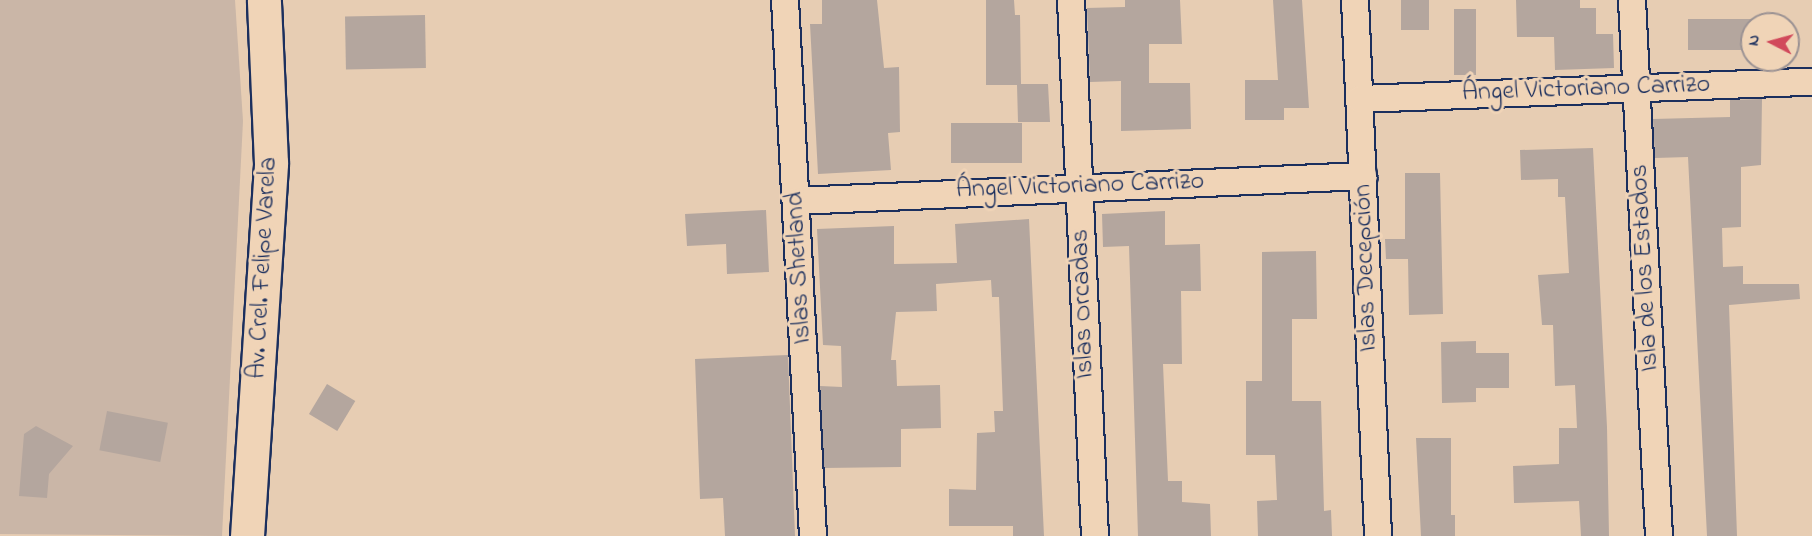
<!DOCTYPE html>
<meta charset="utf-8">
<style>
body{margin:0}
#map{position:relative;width:1812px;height:536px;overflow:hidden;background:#e7cdb3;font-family:"Indie Flower",sans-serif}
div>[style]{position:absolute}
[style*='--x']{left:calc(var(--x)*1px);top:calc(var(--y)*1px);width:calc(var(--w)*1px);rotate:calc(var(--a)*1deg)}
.green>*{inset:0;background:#cab6a7}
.building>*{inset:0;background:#b4a69e;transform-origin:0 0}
.roads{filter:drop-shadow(2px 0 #1b2f5e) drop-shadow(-2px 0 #1b2f5e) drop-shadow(0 2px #1b2f5e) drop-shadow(0 -2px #1b2f5e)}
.street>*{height:26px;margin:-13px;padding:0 13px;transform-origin:13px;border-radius:13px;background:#f0d4b7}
.secondary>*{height:33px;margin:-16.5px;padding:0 16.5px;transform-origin:16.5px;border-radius:16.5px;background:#f0d4b7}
span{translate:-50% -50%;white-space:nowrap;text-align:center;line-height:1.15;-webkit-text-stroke:6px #f0d4b7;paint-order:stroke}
.street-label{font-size:26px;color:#1b2f5e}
.north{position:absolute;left:1740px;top:12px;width:60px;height:60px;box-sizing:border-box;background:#f0d4b7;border:2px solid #9b9293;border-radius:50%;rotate:276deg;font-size:16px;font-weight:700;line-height:24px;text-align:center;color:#1b2f5e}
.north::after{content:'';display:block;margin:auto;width:21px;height:27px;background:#d1495b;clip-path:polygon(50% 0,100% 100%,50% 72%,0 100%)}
</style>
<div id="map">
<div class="green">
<div style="clip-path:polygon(0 0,235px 0,243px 121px,222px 536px,0 534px)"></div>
</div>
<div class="building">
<div style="clip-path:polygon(822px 0,877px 0,884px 68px,899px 67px,900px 132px,888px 133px,891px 170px,818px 174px,810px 24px,822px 24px)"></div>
<div style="clip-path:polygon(986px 0,1014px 0,1015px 15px,1020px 15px,1021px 84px,1048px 84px,1050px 122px,1018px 122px,1017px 85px,986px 85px)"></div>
<div style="clip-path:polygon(1125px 0,1180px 0,1182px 44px,1149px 44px,1149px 83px,1190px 83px,1191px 129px,1121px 131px,1121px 81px,1090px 82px,1087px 8px,1125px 7px)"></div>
<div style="clip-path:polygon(1273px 0,1302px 0,1309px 108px,1284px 108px,1284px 120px,1245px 120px,1245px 80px,1278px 80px)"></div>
<div style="left:1401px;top:0;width:28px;height:30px"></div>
<div style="clip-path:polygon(1516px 0,1580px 0,1580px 8px,1596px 8px,1596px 34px,1613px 34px,1614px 68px,1555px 70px,1554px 37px,1517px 37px)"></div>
<div style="left:1454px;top:9px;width:22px;height:66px"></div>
<div style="left:425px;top:15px;width:53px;height:80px;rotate:89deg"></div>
<div style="left:1752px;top:19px;width:31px;height:64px;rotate:90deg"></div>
<div style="clip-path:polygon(1762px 99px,1761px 165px,1741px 167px,1741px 227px,1722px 228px,1723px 267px,1743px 266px,1743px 284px,1799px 284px,1800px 299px,1729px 305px,1737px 536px,1707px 536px,1688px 157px,1655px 158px,1653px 119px,1730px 117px,1730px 100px)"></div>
<div style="left:1022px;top:123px;width:40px;height:71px;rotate:90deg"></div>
<div style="clip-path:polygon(1593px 148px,1607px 427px,1609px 536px,1581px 536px,1579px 501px,1514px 503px,1513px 466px,1559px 464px,1559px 428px,1577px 428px,1575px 385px,1555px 386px,1553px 325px,1542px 325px,1538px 275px,1569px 273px,1565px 197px,1558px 197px,1558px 179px,1521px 180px,1520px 150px)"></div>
<div style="clip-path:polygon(1405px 173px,1440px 173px,1443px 314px,1409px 315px,1408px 259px,1386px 259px,1385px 239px,1405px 239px)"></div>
<div style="clip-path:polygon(766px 210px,769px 272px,727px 274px,726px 244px,687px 246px,685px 214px)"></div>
<div style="clip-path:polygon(1165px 211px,1165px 245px,1200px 244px,1201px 291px,1181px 291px,1182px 364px,1163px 364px,1168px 481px,1182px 481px,1182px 502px,1210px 504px,1211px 536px,1138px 536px,1129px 246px,1103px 247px,1102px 214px)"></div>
<div style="clip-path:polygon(1029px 219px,1044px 536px,1013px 536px,1013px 526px,949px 526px,949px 489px,976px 490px,977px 433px,995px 432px,994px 411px,1003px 411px,999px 297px,992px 297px,991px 280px,936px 284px,937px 311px,896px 312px,891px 360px,896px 360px,897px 386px,940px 385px,941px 428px,901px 429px,901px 467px,824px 468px,820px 386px,842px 387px,841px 346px,823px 345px,817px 229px,894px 226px,894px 264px,957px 263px,955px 224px)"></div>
<div style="clip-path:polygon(1316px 251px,1317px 319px,1292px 319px,1292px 401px,1321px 401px,1324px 511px,1331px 510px,1332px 536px,1258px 536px,1257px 501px,1277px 500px,1275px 455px,1246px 455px,1246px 381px,1262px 381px,1262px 252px)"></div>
<div style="clip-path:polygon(1476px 341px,1476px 353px,1509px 353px,1509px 388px,1476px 388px,1476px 402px,1442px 403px,1441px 342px)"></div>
<div style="clip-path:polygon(788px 355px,795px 536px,725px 536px,723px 498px,700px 499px,695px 359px)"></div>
<div style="left:327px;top:384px;width:33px;height:35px;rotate:31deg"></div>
<div style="left:107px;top:411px;width:62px;height:40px;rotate:11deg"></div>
<div style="clip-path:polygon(36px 426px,73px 446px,49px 474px,47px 498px,19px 496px,24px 434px)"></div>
<div style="clip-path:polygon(1416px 438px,1451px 438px,1451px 515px,1455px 515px,1455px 536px,1421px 536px)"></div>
</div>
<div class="roads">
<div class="street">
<div style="--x:785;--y:0;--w:537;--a:87.01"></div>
<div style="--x:1071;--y:0;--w:537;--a:87.44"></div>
<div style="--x:1355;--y:0;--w:536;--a:87.54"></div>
<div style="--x:1632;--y:0;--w:537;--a:87.12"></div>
<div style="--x:1360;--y:99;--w:452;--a:-2.2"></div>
<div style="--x:796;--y:201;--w:568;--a:-2.52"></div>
</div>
<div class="secondary">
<div style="--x:247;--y:536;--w:374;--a:-86.3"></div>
<div style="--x:271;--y:163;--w:163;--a:-92.5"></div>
</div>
</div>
<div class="street-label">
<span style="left:1586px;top:90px;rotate:-2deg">Ángel Victoriano Carrizo</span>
<span style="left:1080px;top:187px;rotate:-2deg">Ángel Victoriano Carrizo</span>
<span style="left:264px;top:268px;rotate:-87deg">Av. Crel. Felipe Varela</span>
<span style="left:800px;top:268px;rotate:-93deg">Islas Shetland</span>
<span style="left:1367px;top:268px;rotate:-92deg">Islas Decepción</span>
<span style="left:1646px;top:268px;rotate:-93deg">Isla de los Estados</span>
<span style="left:1084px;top:304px;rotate:-92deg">Islas Orcadas</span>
</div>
<div class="north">N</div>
</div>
